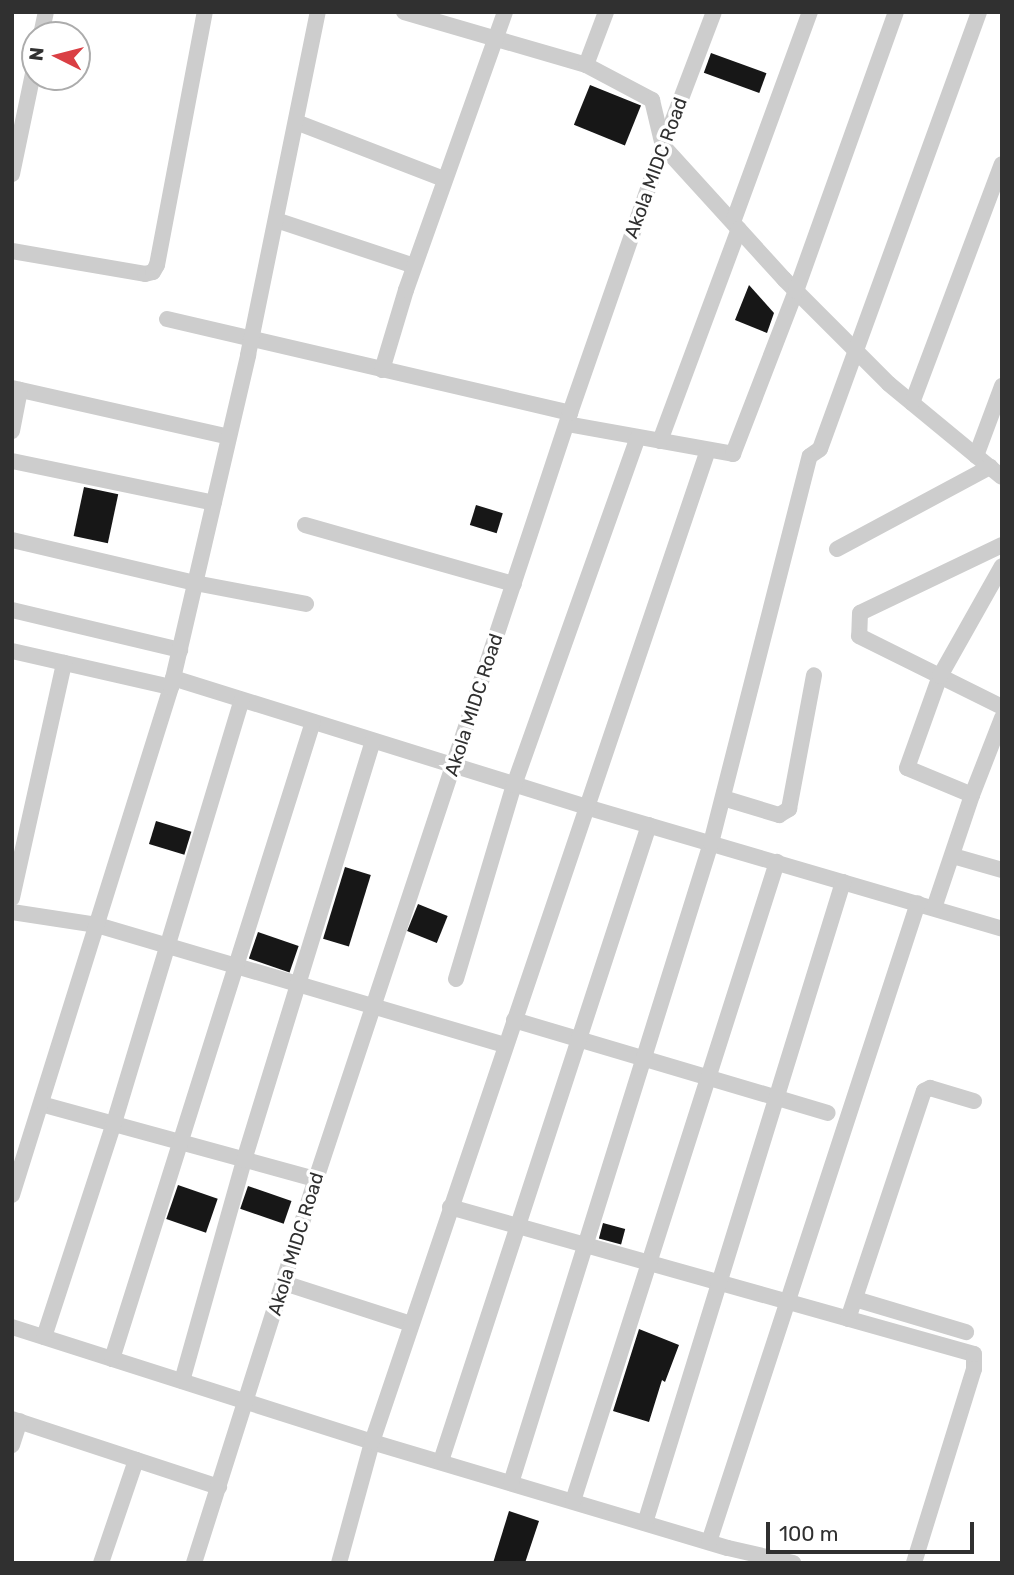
<!DOCTYPE html>
<style>
body{margin:0}
#map{position:relative;width:1014px;height:1575px;overflow:hidden;background:#fff;font-family:Rubik,sans-serif}
div>[style]{position:absolute}
[style*='--x']{left:calc(var(--x)*1px);top:calc(var(--y)*1px);width:calc(var(--w)*1px);rotate:calc(var(--a)*1deg)}
.building>*{inset:0;background:#171717;transform-origin:0 0}
.minor>*{height:16px;margin:-8px;padding:0 8px;transform-origin:8px;border-radius:8px;background:#cdcdcd}
span{translate:-50% -50%;white-space:nowrap;text-align:center;line-height:1.15;-webkit-text-stroke:7px #fff;paint-order:stroke}
.street-label{font-size:19px;color:#303030}
.frame{position:absolute;inset:0;border:14px solid #303030;pointer-events:none}
.north{position:absolute;left:21px;top:21px;width:70px;height:70px;box-sizing:border-box;background:#fff;border:2px solid #acacac;border-radius:50%;rotate:276deg;font-size:19px;font-weight:700;line-height:28px;text-align:center;color:#303030}
.north::after{content:'';display:block;margin:auto;width:24px;height:32px;background:#da3f44;clip-path:polygon(50% 0,100% 100%,50% 72%,0 100%)}
.scale{position:absolute;left:766px;top:1522px;width:208px;height:32px;box-sizing:border-box;border:4px solid #303030;border-top:0;padding-left:9px;font-size:21px;line-height:24px;white-space:nowrap;color:#303030;-webkit-text-stroke:5px #fff;paint-order:stroke}
</style>
<div id="map">
<div class="building">
<div style="left:711px;top:53px;width:59px;height:21px;rotate:20deg"></div>
<div style="left:590px;top:85px;width:55px;height:43px;rotate:22deg"></div>
<div style="clip-path:polygon(749px 285px,774px 313px,767px 333px,735px 320px)"></div>
<div style="left:84px;top:487px;width:35px;height:50px;rotate:12deg"></div>
<div style="left:476px;top:505px;width:28px;height:21px;rotate:17deg"></div>
<div style="left:156px;top:821px;width:37px;height:24px;rotate:17deg"></div>
<div style="left:345px;top:867px;width:27px;height:75px;rotate:17deg"></div>
<div style="left:418px;top:904px;width:32px;height:29px;rotate:22deg"></div>
<div style="left:258px;top:932px;width:43px;height:28px;rotate:19deg"></div>
<div style="left:178px;top:1185px;width:42px;height:36px;rotate:19deg"></div>
<div style="left:248px;top:1186px;width:46px;height:24px;rotate:19deg"></div>
<div style="left:603px;top:1223px;width:23px;height:16px;rotate:15deg"></div>
<div style="clip-path:polygon(639px 1329px,679px 1345px,665px 1382px,662px 1380px,649px 1422px,613px 1411px)"></div>
<div style="clip-path:polygon(509px 1511px,539px 1521px,525px 1563px,493px 1563px)"></div>
</div>
<div class="minor">
<div style="--x:404;--y:12;--w:190;--a:16.2"></div>
<div style="--x:586;--y:65;--w:75;--a:27.9"></div>
<div style="--x:652;--y:100;--w:47;--a:76.6"></div>
<div style="--x:663;--y:146;--w:180;--a:47.7"></div>
<div style="--x:784;--y:279;--w:148;--a:45"></div>
<div style="--x:889;--y:384;--w:146;--a:39.5"></div>
<div style="--x:41;--y:35;--w:24;--a:-78"></div>
<div style="--x:586;--y:65;--w:57;--a:-69.3"></div>
<div style="--x:296;--y:122;--w:159;--a:21.1"></div>
<div style="--x:12;--y:174;--w:112;--a:-78.2"></div>
<div style="--x:276;--y:220;--w:145;--a:18.4"></div>
<div style="--x:733;--y:222;--w:224;--a:-69.9"></div>
<div style="--x:12;--y:251;--w:135;--a:9.8"></div>
<div style="--x:145;--y:274;--w:8;--a:-14"></div>
<div style="--x:153;--y:272;--w:8;--a:-60"></div>
<div style="--x:157;--y:265;--w:258;--a:-79.3"></div>
<div style="--x:167;--y:319;--w:414;--a:13.1"></div>
<div style="--x:382;--y:370;--w:84;--a:-73.3"></div>
<div style="--x:406;--y:290;--w:295;--a:-70.4"></div>
<div style="--x:12;--y:388;--w:222;--a:12.7"></div>
<div style="--x:912;--y:403;--w:255;--a:-69.4"></div>
<div style="--x:567;--y:424;--w:169;--a:10.2"></div>
<div style="--x:733;--y:454;--w:175;--a:-68.9"></div>
<div style="--x:796;--y:291;--w:296;--a:-70.3"></div>
<div style="--x:12;--y:431;--w:42;--a:-79"></div>
<div style="--x:660;--y:441;--w:226;--a:-69.6"></div>
<div style="--x:976;--y:456;--w:75;--a:-69.6"></div>
<div style="--x:12;--y:461;--w:206;--a:11.7"></div>
<div style="--x:305;--y:525;--w:217;--a:15.8"></div>
<div style="--x:12;--y:540;--w:188;--a:13.2"></div>
<div style="--x:195;--y:583;--w:113;--a:10.7"></div>
<div style="--x:1002;--y:545;--w:157;--a:154.4"></div>
<div style="--x:860;--y:613;--w:23;--a:92"></div>
<div style="--x:859;--y:636;--w:160;--a:26.4"></div>
<div style="--x:837;--y:549;--w:174;--a:-28.2"></div>
<div style="--x:12;--y:610;--w:173;--a:13.4"></div>
<div style="--x:12;--y:651;--w:163;--a:12.8"></div>
<div style="--x:173;--y:678;--w:433;--a:17.3"></div>
<div style="--x:586;--y:807;--w:434;--a:16.3"></div>
<div style="--x:972;--y:795;--w:70;--a:-157.4"></div>
<div style="--x:907;--y:768;--w:98;--a:-70.3"></div>
<div style="--x:940;--y:676;--w:126;--a:-60.6"></div>
<div style="--x:723;--y:798;--w:59;--a:16.9"></div>
<div style="--x:779;--y:815;--w:12;--a:-31"></div>
<div style="--x:789;--y:809;--w:136;--a:-79.4"></div>
<div style="--x:953;--y:856;--w:51;--a:15.9"></div>
<div style="--x:12;--y:898;--w:241;--a:-77.5"></div>
<div style="--x:934;--y:908;--w:119;--a:-71.4"></div>
<div style="--x:972;--y:795;--w:83;--a:-68.7"></div>
<div style="--x:12;--y:912;--w:86;--a:8.7"></div>
<div style="--x:97;--y:925;--w:425;--a:16.4"></div>
<div style="--x:456;--y:979;--w:202;--a:-73.4"></div>
<div style="--x:514;--y:785;--w:369;--a:-70.4"></div>
<div style="--x:514;--y:1020;--w:327;--a:16.5"></div>
<div style="--x:41;--y:1104;--w:285;--a:15.3"></div>
<div style="--x:12;--y:1195;--w:532;--a:-72.62"></div>
<div style="--x:171;--y:687;--w:341;--a:-76.9"></div>
<div style="--x:248;--y:355;--w:350;--a:-78.5"></div>
<div style="--x:450;--y:1207;--w:544;--a:15.67"></div>
<div style="--x:974;--y:1354;--w:15;--a:90"></div>
<div style="--x:974;--y:1369;--w:203;--a:107.2"></div>
<div style="--x:284;--y:1283;--w:133;--a:17.9"></div>
<div style="--x:855;--y:1299;--w:116;--a:16.6"></div>
<div style="--x:848;--y:1319;--w:240;--a:-71.6"></div>
<div style="--x:924;--y:1091;--w:7;--a:-27"></div>
<div style="--x:930;--y:1088;--w:46;--a:16.5"></div>
<div style="--x:12;--y:1327;--w:378;--a:17.7"></div>
<div style="--x:372;--y:1442;--w:371;--a:16.6"></div>
<div style="--x:728;--y:1548;--w:67;--a:13"></div>
<div style="--x:44;--y:1337;--w:225;--a:-71.9"></div>
<div style="--x:114;--y:1123;--w:442;--a:-73.2"></div>
<div style="--x:112;--y:1359;--w:668;--a:-72.49"></div>
<div style="--x:182;--y:1381;--w:230;--a:-74.3"></div>
<div style="--x:244;--y:1160;--w:438;--a:-72.9"></div>
<div style="--x:12;--y:1419;--w:218;--a:18.2"></div>
<div style="--x:12;--y:1445;--w:25;--a:-72"></div>
<div style="--x:441;--y:1461;--w:669;--a:-71.89"></div>
<div style="--x:511;--y:1483;--w:671;--a:-72.65"></div>
<div style="--x:711;--y:843;--w:399;--a:-75.7"></div>
<div style="--x:810;--y:456;--w:12;--a:-35"></div>
<div style="--x:820;--y:449;--w:465;--a:-70"></div>
<div style="--x:573;--y:1501;--w:671;--a:-72.29"></div>
<div style="--x:645;--y:1523;--w:671;--a:-72.83"></div>
<div style="--x:709;--y:1542;--w:672;--a:-71.89"></div>
<div style="--x:101;--y:1563;--w:109;--a:-71.2"></div>
<div style="--x:194;--y:1563;--w:403;--a:-72.4"></div>
<div style="--x:316;--y:1179;--w:807;--a:-71.65"></div>
<div style="--x:570;--y:413;--w:283;--a:-70.8"></div>
<div style="--x:663;--y:146;--w:143;--a:-69.2"></div>
<div style="--x:339;--y:1563;--w:125;--a:-74.7"></div>
<div style="--x:372;--y:1442;--w:1047;--a:-71.29"></div>
</div>
<div class="street-label">
<span style="left:656px;top:168px;rotate:-70deg">Akola MIDC Road</span>
<span style="left:474px;top:705px;rotate:-72deg">Akola MIDC Road</span>
<span style="left:296px;top:1244px;rotate:-73deg">Akola MIDC Road</span>
</div>
<div class="frame"></div>
<div class="north">N</div>
<div class="scale">100 m</div>
</div>
